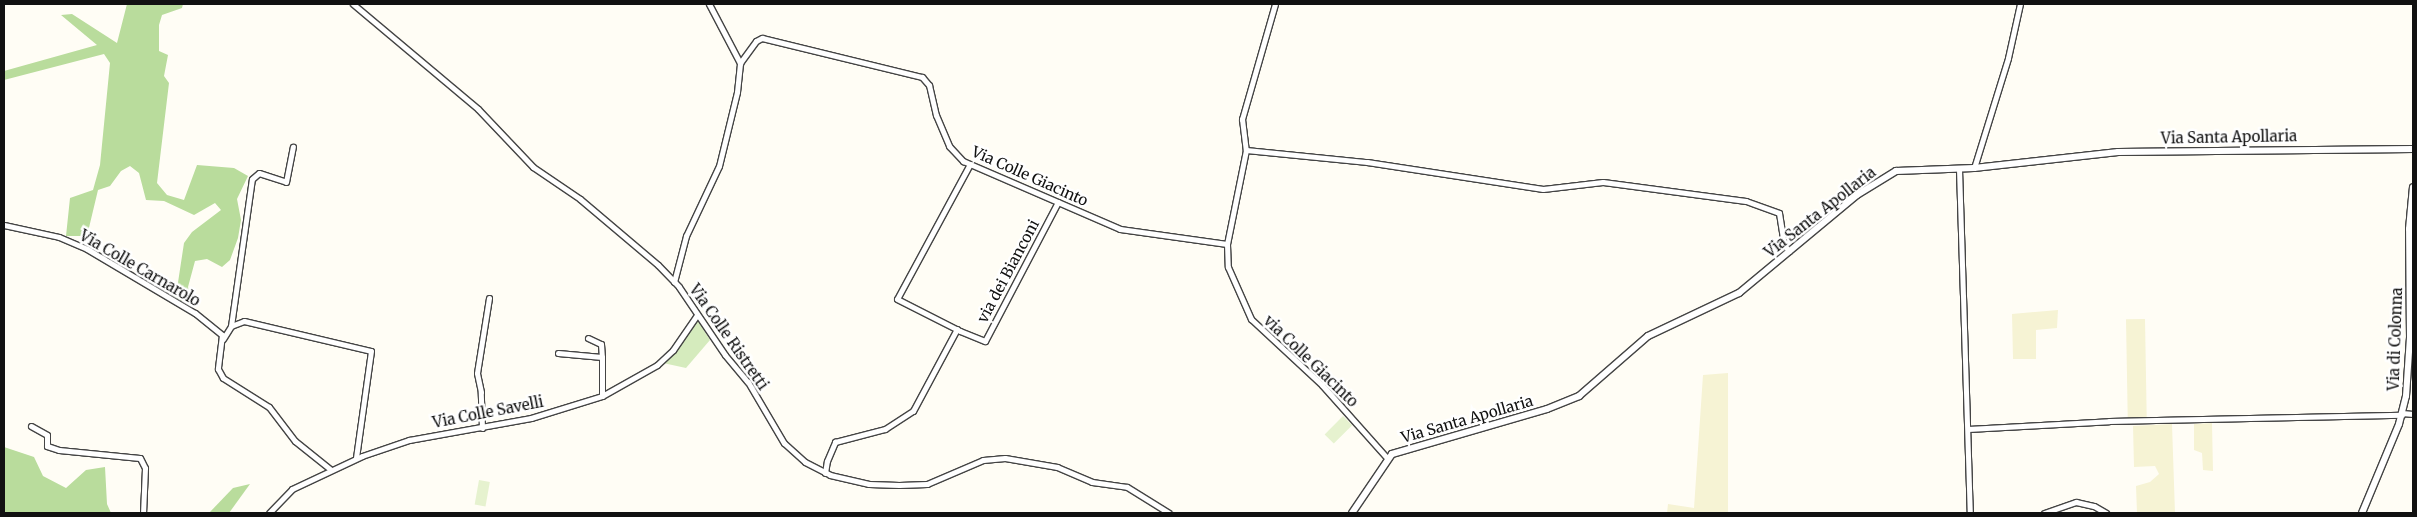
<!DOCTYPE html>
<style>
body{margin:0}
#map{position:relative;width:2417px;height:517px;overflow:hidden;background:#fffdf5;font-family:Merriweather,serif}
div>[style]{position:absolute}
[style*='--x']{left:calc(var(--x)*1px);top:calc(var(--y)*1px);width:calc(var(--w)*1px);rotate:calc(var(--a)*1deg)}
.farmland>*{inset:0;background:#f6f3d4;transform-origin:0 0}
.green>*{inset:0;background:#d5ebbd}
.forest>*{inset:0;background:#b9dc9c}
.pitch>*{inset:0;background:#e6f2cf;transform-origin:0 0}
.roads{filter:drop-shadow(1px 0 #444) drop-shadow(-1px 0 #444) drop-shadow(0 1px #444) drop-shadow(0 -1px #444)}
.minor>*{height:5px;margin:-2.5px;padding:0 2.5px;transform-origin:2.5px;border-radius:2.5px;background:#fff}
.tertiary>*{height:6px;margin:-3px;padding:0 3px;transform-origin:3px;border-radius:3px;background:#fff}
span{translate:-50% -50%;white-space:nowrap;text-align:center;line-height:1.15;-webkit-text-stroke:5px #fff;paint-order:stroke}
.street-label{font-size:15px;color:#111}
.frame{position:absolute;inset:0;border:5px solid #111;pointer-events:none}
</style>
<div id="map">
<div class="farmland">
<div style="clip-path:polygon(2058px 310px,2057px 328px,2036px 330px,2036px 359px,2013px 359px,2012px 314px)"></div>
<div style="left:2145px;top:319px;width:101px;height:19px;rotate:89deg"></div>
<div style="clip-path:polygon(1728px 373px,1728px 513px,1667px 513px,1668px 504px,1694px 508px,1703px 375px)"></div>
<div style="clip-path:polygon(2212px 423px,2213px 471px,2203px 470px,2202px 453px,2194px 450px,2194px 424px)"></div>
<div style="clip-path:polygon(2172px 424px,2175px 513px,2137px 513px,2136px 486px,2150px 482px,2159px 474px,2155px 466px,2134px 467px,2133px 426px)"></div>
</div>
<div class="green">
<div style="clip-path:polygon(698px 321px,710px 340px,686px 368px,663px 363px)"></div>
</div>
<div class="forest">
<div style="clip-path:polygon(127px 4px,183px 4px,182px 8px,162px 15px,159px 25px,159px 51px,168px 55px,164px 76px,169px 83px,157px 183px,167px 195px,184px 200px,197px 165px,234px 168px,248px 176px,237px 199px,241px 220px,238px 238px,230px 260px,222px 267px,207px 259px,195px 261px,188px 287px,190px 295px,177px 306px,167px 300px,177px 289px,184px 243px,192px 232px,221px 210px,215px 203px,194px 215px,164px 201px,146px 200px,139px 173px,130px 166px,121px 171px,110px 186px,98px 190px,87px 236px,66px 236px,70px 198px,93px 190px,100px 165px,110px 63px,104px 54px,4px 80px,4px 71px,97px 45px,61px 15px,72px 14px,117px 43px)"></div>
<div style="clip-path:polygon(4px 447px,34px 457px,43px 476px,66px 488px,86px 470px,105px 467px,107px 504px,111px 513px,4px 513px)"></div>
<div style="clip-path:polygon(250px 484px,229px 513px,209px 513px,233px 488px)"></div>
</div>
<div class="pitch">
<div style="left:1343px;top:416px;width:13px;height:26px;rotate:45deg"></div>
<div style="left:479px;top:480px;width:11px;height:25px;rotate:10deg"></div>
</div>
<div class="roads">
<div class="minor">
<div style="--x:353;--y:4;--w:163;--a:40"></div>
<div style="--x:478;--y:109;--w:80;--a:46.5"></div>
<div style="--x:533;--y:167;--w:57;--a:34.2"></div>
<div style="--x:580;--y:199;--w:102;--a:40.2"></div>
<div style="--x:658;--y:265;--w:30;--a:46"></div>
<div style="--x:679;--y:287;--w:82;--a:55.9"></div>
<div style="--x:725;--y:355;--w:35;--a:50"></div>
<div style="--x:748;--y:382;--w:71;--a:59.5"></div>
<div style="--x:784;--y:443;--w:28;--a:42"></div>
<div style="--x:805;--y:462;--w:28;--a:27"></div>
<div style="--x:830;--y:475;--w:40;--a:13"></div>
<div style="--x:869;--y:484;--w:30;--a:2"></div>
<div style="--x:899;--y:485;--w:28;--a:-2"></div>
<div style="--x:927;--y:484;--w:61;--a:-23.2"></div>
<div style="--x:983;--y:460;--w:22;--a:-5"></div>
<div style="--x:1005;--y:458;--w:53;--a:9.8"></div>
<div style="--x:1057;--y:467;--w:38;--a:23"></div>
<div style="--x:1092;--y:482;--w:35;--a:8"></div>
<div style="--x:1127;--y:487;--w:49;--a:31.8"></div>
<div style="--x:709;--y:4;--w:67;--a:62.3"></div>
<div style="--x:1275;--y:4;--w:120;--a:106"></div>
<div style="--x:1242;--y:119;--w:31;--a:83"></div>
<div style="--x:1246;--y:150;--w:96;--a:101.4"></div>
<div style="--x:1227;--y:244;--w:23;--a:88"></div>
<div style="--x:1228;--y:267;--w:57;--a:66.1"></div>
<div style="--x:1251;--y:319;--w:97;--a:42.9"></div>
<div style="--x:1322;--y:385;--w:98;--a:48.3"></div>
<div style="--x:1246;--y:150;--w:122;--a:5.7"></div>
<div style="--x:1367;--y:162;--w:178;--a:8.7"></div>
<div style="--x:1543;--y:189;--w:60;--a:-6.7"></div>
<div style="--x:1603;--y:182;--w:144;--a:7.6"></div>
<div style="--x:1746;--y:201;--w:35;--a:20"></div>
<div style="--x:1779;--y:213;--w:32;--a:81"></div>
<div style="--x:1784;--y:245;--w:8;--a:50"></div>
<div style="--x:970;--y:164;--w:153;--a:118.4"></div>
<div style="--x:897;--y:299;--w:71;--a:26.9"></div>
<div style="--x:960;--y:331;--w:27;--a:22"></div>
<div style="--x:985;--y:341;--w:157;--a:-62.3"></div>
<div style="--x:1974;--y:168;--w:115;--a:-72.8"></div>
<div style="--x:2008;--y:58;--w:55;--a:-77.5"></div>
<div style="--x:1959;--y:169;--w:344;--a:88.2"></div>
<div style="--x:4;--y:225;--w:56;--a:12.3"></div>
<div style="--x:59;--y:237;--w:30;--a:23"></div>
<div style="--x:87;--y:249;--w:126;--a:30.7"></div>
<div style="--x:195;--y:313;--w:35;--a:39"></div>
<div style="--x:222;--y:335;--w:34;--a:97"></div>
<div style="--x:218;--y:369;--w:10;--a:61"></div>
<div style="--x:223;--y:378;--w:54;--a:32.2"></div>
<div style="--x:269;--y:407;--w:43;--a:52.6"></div>
<div style="--x:295;--y:441;--w:45;--a:38.7"></div>
<div style="--x:674;--y:282;--w:48;--a:-75.4"></div>
<div style="--x:686;--y:236;--w:77;--a:-64.8"></div>
<div style="--x:719;--y:166;--w:76;--a:-76.3"></div>
<div style="--x:737;--y:92;--w:29;--a:-84"></div>
<div style="--x:740;--y:63;--w:27;--a:-54"></div>
<div style="--x:756;--y:41;--w:7;--a:-27"></div>
<div style="--x:762;--y:38;--w:165;--a:13.7"></div>
<div style="--x:922;--y:77;--w:11;--a:49"></div>
<div style="--x:929;--y:85;--w:31;--a:77"></div>
<div style="--x:936;--y:115;--w:34;--a:67"></div>
<div style="--x:949;--y:146;--w:21;--a:47"></div>
<div style="--x:963;--y:161;--w:171;--a:23.4"></div>
<div style="--x:1120;--y:229;--w:108;--a:8"></div>
<div style="--x:231;--y:326;--w:148;--a:-81.9"></div>
<div style="--x:252;--y:179;--w:9;--a:-41"></div>
<div style="--x:259;--y:173;--w:28;--a:18"></div>
<div style="--x:286;--y:182;--w:36;--a:-79"></div>
<div style="--x:588;--y:338;--w:14;--a:25"></div>
<div style="--x:601;--y:344;--w:13;--a:86"></div>
<div style="--x:223;--y:339;--w:15;--a:-58"></div>
<div style="--x:231;--y:326;--w:14;--a:-21"></div>
<div style="--x:244;--y:321;--w:130;--a:13.3"></div>
<div style="--x:371;--y:351;--w:108;--a:98"></div>
<div style="--x:558;--y:353;--w:44;--a:5.2"></div>
<div style="--x:602;--y:357;--w:39;--a:90"></div>
<div style="--x:2402;--y:413;--w:11;--a:5"></div>
<div style="--x:31;--y:426;--w:18;--a:29"></div>
<div style="--x:47;--y:435;--w:11;--a:90"></div>
<div style="--x:47;--y:446;--w:13;--a:18"></div>
<div style="--x:59;--y:450;--w:81;--a:5.6"></div>
<div style="--x:140;--y:458;--w:11;--a:63"></div>
<div style="--x:145;--y:468;--w:45;--a:92.5"></div>
<div style="--x:482;--y:428;--w:36;--a:-92"></div>
<div style="--x:481;--y:392;--w:19;--a:-102"></div>
<div style="--x:477;--y:373;--w:76;--a:-80.9"></div>
<div style="--x:1968;--y:429;--w:141;--a:-3.2"></div>
<div style="--x:2109;--y:421;--w:293;--a:-1.2"></div>
<div style="--x:825;--y:473;--w:12;--a:-81"></div>
<div style="--x:827;--y:461;--w:21;--a:-67"></div>
<div style="--x:835;--y:442;--w:52;--a:-14.6"></div>
<div style="--x:885;--y:429;--w:33;--a:-33"></div>
<div style="--x:913;--y:411;--w:93;--a:-61.8"></div>
<div style="--x:269;--y:513;--w:33;--a:-46"></div>
<div style="--x:292;--y:489;--w:77;--a:-25.2"></div>
<div style="--x:362;--y:456;--w:50;--a:-18.8"></div>
<div style="--x:409;--y:440;--w:124;--a:-10.2"></div>
<div style="--x:531;--y:418;--w:74;--a:-17.2"></div>
<div style="--x:602;--y:396;--w:63;--a:-29.4"></div>
<div style="--x:657;--y:365;--w:22;--a:-43"></div>
<div style="--x:673;--y:350;--w:42;--a:-55.6"></div>
<div style="--x:2044;--y:513;--w:34;--a:-19"></div>
<div style="--x:2076;--y:502;--w:18;--a:13"></div>
<div style="--x:2094;--y:506;--w:14;--a:30"></div>
</div>
<div class="tertiary">
<div style="--x:1352;--y:513;--w:71;--a:-55.9"></div>
<div style="--x:1392;--y:454;--w:161;--a:-16.2"></div>
<div style="--x:1547;--y:409;--w:35;--a:-22"></div>
<div style="--x:1579;--y:396;--w:91;--a:-41"></div>
<div style="--x:1648;--y:336;--w:101;--a:-25.3"></div>
<div style="--x:1739;--y:293;--w:153;--a:-39.7"></div>
<div style="--x:1857;--y:195;--w:46;--a:-31.6"></div>
<div style="--x:1896;--y:171;--w:78;--a:-2.2"></div>
<div style="--x:1974;--y:168;--w:145;--a:-6.3"></div>
<div style="--x:2118;--y:152;--w:295;--a:-0.6"></div>
<div style="--x:2362;--y:513;--w:96;--a:-67.4"></div>
<div style="--x:2399;--y:424;--w:29;--a:-76"></div>
<div style="--x:2406;--y:396;--w:59;--a:-86.1"></div>
<div style="--x:2410;--y:337;--w:108;--a:-90.5"></div>
<div style="--x:2409;--y:229;--w:42;--a:-84.6"></div>
</div>
</div>
<div class="street-label">
<span style="left:2229px;top:137px;rotate:-1deg">Via Santa Apollaria</span>
<span style="left:1030px;top:176px;rotate:24deg">Via Colle Giacinto</span>
<span style="left:1820px;top:212px;rotate:-38deg">Via Santa Apollaria</span>
<span style="left:140px;top:268px;rotate:30deg">Via Colle Carnarolo</span>
<span style="left:1008px;top:271px;rotate:-62deg">via dei Bianconi</span>
<span style="left:729px;top:337px;rotate:55deg">Via Colle Ristretti</span>
<span style="left:2395px;top:339px;rotate:-88deg">Via di Colonna</span>
<span style="left:1311px;top:361px;rotate:44deg">via Colle Giacinto</span>
<span style="left:488px;top:412px;rotate:-11deg">Via Colle Savelli</span>
<span style="left:1467px;top:419px;rotate:-16deg">Via Santa Apollaria</span>
</div>
<div class="frame"></div>
</div>
